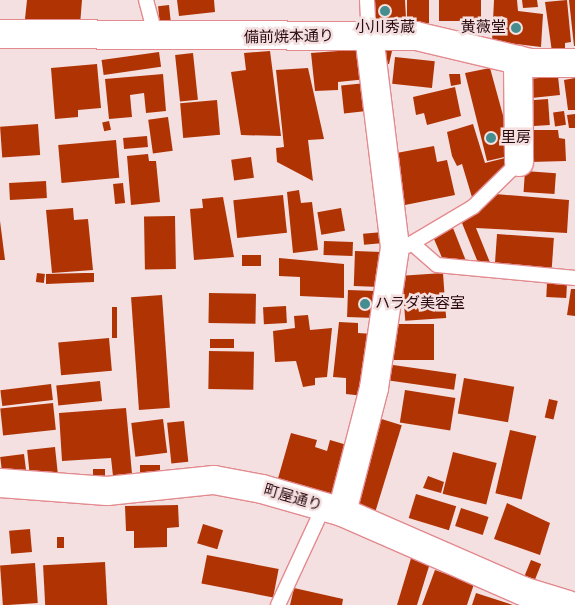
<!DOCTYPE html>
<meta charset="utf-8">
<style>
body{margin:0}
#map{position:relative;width:575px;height:605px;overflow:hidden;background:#f4e0e1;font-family:"Work Sans","Noto Sans JP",sans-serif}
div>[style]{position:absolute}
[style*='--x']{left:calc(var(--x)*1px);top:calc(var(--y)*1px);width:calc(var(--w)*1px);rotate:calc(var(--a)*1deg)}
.building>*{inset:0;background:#b03304;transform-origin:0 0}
.roads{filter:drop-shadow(1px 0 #e38a8f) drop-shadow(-1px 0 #e38a8f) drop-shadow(0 1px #e38a8f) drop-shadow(0 -1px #e38a8f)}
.service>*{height:14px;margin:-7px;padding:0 7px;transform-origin:7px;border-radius:7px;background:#fff}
.minor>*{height:28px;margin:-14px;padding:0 14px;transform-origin:14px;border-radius:14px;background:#fff}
.dots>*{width:14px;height:14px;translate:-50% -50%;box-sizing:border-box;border:2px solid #f4e0e1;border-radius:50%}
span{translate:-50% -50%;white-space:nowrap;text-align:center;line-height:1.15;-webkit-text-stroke:5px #f4e0e1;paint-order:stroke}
.poi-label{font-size:15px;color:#2a090d}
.right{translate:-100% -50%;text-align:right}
.left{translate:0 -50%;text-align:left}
.street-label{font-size:15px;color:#2a090d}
</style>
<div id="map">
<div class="building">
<div style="clip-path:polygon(27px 0,82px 0,80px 25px,25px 19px)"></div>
<div style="clip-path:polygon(177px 0,214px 0,215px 12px,179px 16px)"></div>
<div style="clip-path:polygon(370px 0,405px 0,406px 18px,393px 19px,393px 27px,377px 27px)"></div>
<div style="left:407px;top:0;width:22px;height:23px"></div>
<div style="left:439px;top:0;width:42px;height:21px"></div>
<div style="clip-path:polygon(494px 0,517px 0,518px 11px,543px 14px,541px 47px,492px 41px)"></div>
<div style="clip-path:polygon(522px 0,537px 0,538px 7px,523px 8px)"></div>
<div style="clip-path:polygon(567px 0,571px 42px,565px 43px,565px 50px,552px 52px,545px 2px)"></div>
<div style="clip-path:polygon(569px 0,575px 0,575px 46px,574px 46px)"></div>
<div style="left:169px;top:5px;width:19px;height:11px;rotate:84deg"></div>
<div style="clip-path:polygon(366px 49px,367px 79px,338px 82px,338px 90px,315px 91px,311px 53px)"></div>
<div style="clip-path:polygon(384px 50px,392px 51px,389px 64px,382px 63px)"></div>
<div style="clip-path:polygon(270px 51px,281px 136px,241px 135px,231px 72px,246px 70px,244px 53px)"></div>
<div style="left:159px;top:52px;width:15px;height:58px;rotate:82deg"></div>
<div style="left:193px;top:53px;width:47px;height:18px;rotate:84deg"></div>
<div style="left:395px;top:57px;width:40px;height:27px;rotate:6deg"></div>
<div style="clip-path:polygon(97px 64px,101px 108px,78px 110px,78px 117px,55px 119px,51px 68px)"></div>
<div style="clip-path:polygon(308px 68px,324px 139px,308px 140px,313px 181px,277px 162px,276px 148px,284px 147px,276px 70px)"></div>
<div style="clip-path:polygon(490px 68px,512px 148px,509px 156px,487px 161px,465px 73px)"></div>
<div style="clip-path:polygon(163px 74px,166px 111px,146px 113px,144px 93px,130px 95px,132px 117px,109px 119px,105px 79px)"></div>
<div style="clip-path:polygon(449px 74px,460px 74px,461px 84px,451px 86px)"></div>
<div style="left:558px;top:76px;width:19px;height:31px;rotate:84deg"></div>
<div style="clip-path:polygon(575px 78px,575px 110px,568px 110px,564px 80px)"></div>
<div style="left:366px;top:83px;width:28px;height:25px;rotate:84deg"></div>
<div style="clip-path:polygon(455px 87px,461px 116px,427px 125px,424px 113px,416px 115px,413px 97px)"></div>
<div style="left:548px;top:99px;width:26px;height:20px;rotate:86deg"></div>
<div style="left:217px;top:100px;width:35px;height:37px;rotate:85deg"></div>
<div style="left:564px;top:111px;width:14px;height:11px;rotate:82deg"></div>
<div style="clip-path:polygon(575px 114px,575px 128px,569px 128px,567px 115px)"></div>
<div style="left:168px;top:117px;width:34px;height:20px;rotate:82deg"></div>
<div style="left:109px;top:121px;width:9px;height:7px;rotate:77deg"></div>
<div style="left:38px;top:124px;width:31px;height:38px;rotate:86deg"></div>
<div style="clip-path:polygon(473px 124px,485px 163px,509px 157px,511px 167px,474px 204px,462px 164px,457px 166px,452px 156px,447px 132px)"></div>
<div style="clip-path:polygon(528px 130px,558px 130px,559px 138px,565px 139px,566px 161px,530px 162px)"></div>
<div style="left:147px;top:136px;width:11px;height:24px;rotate:85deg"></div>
<div style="left:116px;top:140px;width:38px;height:58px;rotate:85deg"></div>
<div style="clip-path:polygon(434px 146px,437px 162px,447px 160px,455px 195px,400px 206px,391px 154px)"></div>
<div style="clip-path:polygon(148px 154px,149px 161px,156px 161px,160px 202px,131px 205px,127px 156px)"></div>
<div style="left:251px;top:157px;width:21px;height:20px;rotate:82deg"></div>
<div style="left:525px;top:171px;width:31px;height:21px;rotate:4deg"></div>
<div style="left:46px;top:181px;width:17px;height:37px;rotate:87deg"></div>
<div style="left:123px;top:183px;width:20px;height:10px;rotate:84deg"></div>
<div style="clip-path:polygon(299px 190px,301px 203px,312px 202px,318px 250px,293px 253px,287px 192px)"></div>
<div style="clip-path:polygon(495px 194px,569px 200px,567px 233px,476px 228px,491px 265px,479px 265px,462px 223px)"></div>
<div style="left:283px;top:195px;width:38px;height:50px;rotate:84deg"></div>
<div style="clip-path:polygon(223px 197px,234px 257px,194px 260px,190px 209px,203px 208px,202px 199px)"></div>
<div style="clip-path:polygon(73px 208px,74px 220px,88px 219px,93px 270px,52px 273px,46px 210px)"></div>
<div style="left:341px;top:208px;width:23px;height:24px;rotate:80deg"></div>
<div style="left:175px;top:216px;width:53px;height:31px;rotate:89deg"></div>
<div style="clip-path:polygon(0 221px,5px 260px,0 260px)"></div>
<div style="clip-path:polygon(453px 228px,468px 266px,443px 260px,434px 239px)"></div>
<div style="left:383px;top:232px;width:11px;height:20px;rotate:85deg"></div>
<div style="left:497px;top:234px;width:57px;height:30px;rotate:4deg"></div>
<div style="left:324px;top:241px;width:29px;height:14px;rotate:2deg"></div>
<div style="left:355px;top:251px;width:33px;height:35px;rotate:2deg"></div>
<div style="left:261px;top:255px;width:11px;height:19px;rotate:90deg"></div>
<div style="clip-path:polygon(279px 258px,344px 264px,344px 298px,300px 296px,300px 277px,279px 276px)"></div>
<div style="left:37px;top:273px;width:8px;height:9px;rotate:7deg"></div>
<div style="clip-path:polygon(84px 273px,94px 273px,94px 282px,46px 284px,46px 274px)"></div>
<div style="left:443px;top:273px;width:45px;height:41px;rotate:86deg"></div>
<div style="left:547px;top:283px;width:20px;height:14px;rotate:3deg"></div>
<div style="clip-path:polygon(571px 289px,575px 289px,575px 316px,567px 315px)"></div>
<div style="left:348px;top:290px;width:36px;height:27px;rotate:2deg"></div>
<div style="left:209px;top:293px;width:47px;height:30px;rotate:1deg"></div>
<div style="left:162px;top:295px;width:113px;height:31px;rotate:86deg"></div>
<div style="left:286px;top:306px;width:17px;height:23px;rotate:87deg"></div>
<div style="left:117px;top:307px;width:31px;height:5px;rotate:90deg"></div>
<div style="clip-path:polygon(308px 315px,310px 330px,332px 328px,327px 377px,315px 378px,315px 385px,303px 387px,296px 361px,275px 362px,273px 331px,295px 328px,294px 316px)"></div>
<div style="clip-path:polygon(339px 322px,358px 323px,358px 333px,373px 334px,364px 396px,346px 394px,346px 378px,333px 377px)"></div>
<div style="left:394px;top:324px;width:40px;height:36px"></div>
<div style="left:109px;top:338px;width:33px;height:51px;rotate:85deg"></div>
<div style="left:210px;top:339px;width:24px;height:9px"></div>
<div style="left:209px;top:351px;width:45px;height:38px;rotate:1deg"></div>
<div style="left:386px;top:364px;width:71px;height:16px;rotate:8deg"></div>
<div style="left:464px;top:378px;width:51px;height:36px;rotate:10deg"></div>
<div style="left:100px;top:381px;width:20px;height:44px;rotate:84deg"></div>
<div style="left:51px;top:384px;width:16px;height:51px;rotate:83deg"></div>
<div style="left:405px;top:390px;width:51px;height:33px;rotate:9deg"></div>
<div style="left:549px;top:399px;width:9px;height:19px;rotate:13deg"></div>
<div style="left:53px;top:403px;width:27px;height:53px;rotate:84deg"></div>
<div style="clip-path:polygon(126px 408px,132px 474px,113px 476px,111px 458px,62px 461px,59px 413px)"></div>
<div style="left:375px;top:417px;width:28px;height:90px;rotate:17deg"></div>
<div style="left:163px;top:419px;width:34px;height:32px;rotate:83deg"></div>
<div style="left:184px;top:421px;width:41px;height:17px;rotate:84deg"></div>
<div style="left:510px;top:430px;width:27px;height:65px;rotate:13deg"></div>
<div style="clip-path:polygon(291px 433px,317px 440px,315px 447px,327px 451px,330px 440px,354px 447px,339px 499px,277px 482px)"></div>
<div style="left:55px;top:447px;width:27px;height:28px;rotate:84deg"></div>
<div style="left:453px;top:452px;width:45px;height:43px;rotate:14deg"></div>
<div style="left:24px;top:454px;width:17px;height:24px;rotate:83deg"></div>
<div style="left:160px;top:465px;width:10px;height:20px;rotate:90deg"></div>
<div style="left:93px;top:469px;width:12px;height:10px"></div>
<div style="clip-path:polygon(428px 476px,444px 482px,441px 493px,423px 488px)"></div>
<div style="left:416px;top:494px;width:42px;height:25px;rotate:17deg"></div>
<div style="clip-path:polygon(507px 503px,550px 523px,540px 555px,494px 539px)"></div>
<div style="clip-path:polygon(178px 505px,179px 527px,167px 528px,167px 547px,134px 548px,134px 531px,126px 531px,125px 506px)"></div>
<div style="left:461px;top:508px;width:29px;height:19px;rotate:18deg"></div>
<div style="left:203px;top:524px;width:21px;height:20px;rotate:17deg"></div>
<div style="left:30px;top:529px;width:23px;height:21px;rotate:85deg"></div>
<div style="left:57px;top:537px;width:7px;height:11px"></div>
<div style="left:207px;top:555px;width:73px;height:29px;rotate:11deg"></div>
<div style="clip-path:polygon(412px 555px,431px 560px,417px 605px,397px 605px)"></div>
<div style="left:531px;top:560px;width:11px;height:17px;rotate:22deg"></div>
<div style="left:105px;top:562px;width:43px;height:62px;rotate:87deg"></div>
<div style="left:35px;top:563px;width:40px;height:35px;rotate:86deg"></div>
<div style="clip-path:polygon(435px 570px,474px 584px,467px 605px,422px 605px)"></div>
<div style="clip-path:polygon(294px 588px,343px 599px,342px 605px,290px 605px)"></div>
<div style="clip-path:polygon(476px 593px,513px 605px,472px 605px)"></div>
</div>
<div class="roads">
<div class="service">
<div style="--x:146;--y:0;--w:39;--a:75"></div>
<div style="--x:367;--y:0;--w:35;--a:87"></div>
<div style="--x:414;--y:245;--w:30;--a:41"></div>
<div style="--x:437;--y:265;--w:139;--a:5.4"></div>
<div style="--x:407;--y:246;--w:77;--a:-30.6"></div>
<div style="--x:473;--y:207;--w:64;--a:-44.4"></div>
<div style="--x:278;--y:605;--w:109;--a:-65.1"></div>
</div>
<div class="minor">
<div style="--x:0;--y:34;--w:416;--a:0.3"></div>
<div style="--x:416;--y:36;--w:117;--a:13.3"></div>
<div style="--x:530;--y:63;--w:45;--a:0"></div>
<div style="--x:518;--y:60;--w:102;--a:89.4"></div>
<div style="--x:0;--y:483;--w:107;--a:4.3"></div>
<div style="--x:107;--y:491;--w:108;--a:-5.9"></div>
<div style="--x:214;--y:480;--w:49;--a:10.6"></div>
<div style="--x:262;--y:489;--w:83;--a:16"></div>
<div style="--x:342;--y:512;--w:197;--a:23.6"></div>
<div style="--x:523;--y:591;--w:47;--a:17.3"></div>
<div style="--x:342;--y:512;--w:128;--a:-75.5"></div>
<div style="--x:374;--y:388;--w:143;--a:-81.5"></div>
<div style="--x:395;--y:247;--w:214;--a:-97"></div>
</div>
</div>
<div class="dots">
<div style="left:385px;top:11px;background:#458d8e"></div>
<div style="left:516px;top:28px;background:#458d8e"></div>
<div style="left:491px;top:138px;background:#458d8e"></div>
<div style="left:365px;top:304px;background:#458d8e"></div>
</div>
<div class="poi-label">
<span style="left:385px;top:28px">小川秀蔵</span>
<span class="right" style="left:506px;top:28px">黄薇堂</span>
<span class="left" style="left:501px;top:138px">里房</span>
<span class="left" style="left:375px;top:304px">ハラダ美容室</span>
</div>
<div class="street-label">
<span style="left:289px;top:37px;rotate:-1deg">備前焼本通り</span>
<span style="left:293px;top:498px;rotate:16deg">町屋通り</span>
</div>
</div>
